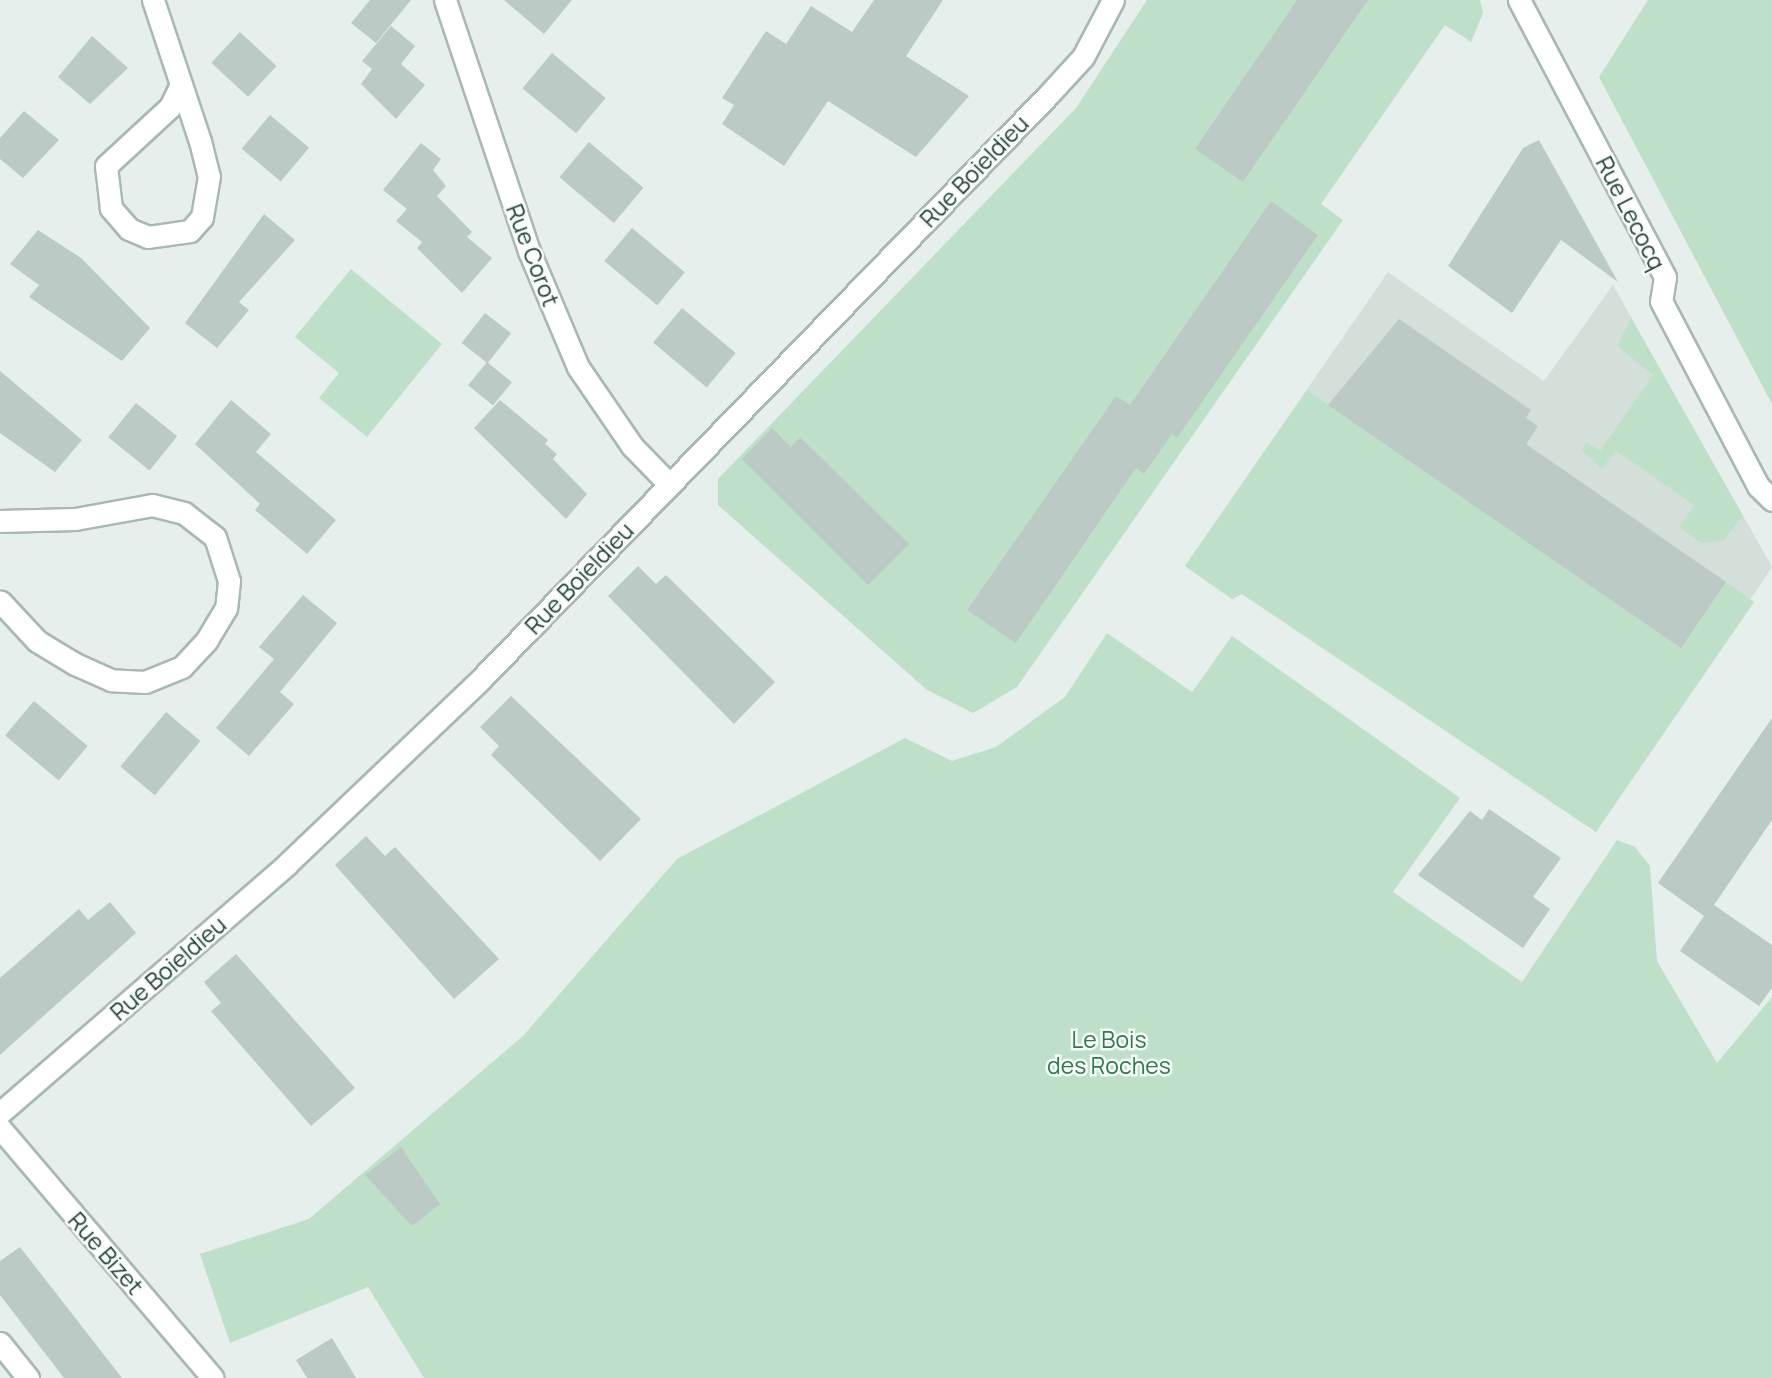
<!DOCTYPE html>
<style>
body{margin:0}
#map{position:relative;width:1772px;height:1378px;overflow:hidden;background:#e6efeb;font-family:Manrope,sans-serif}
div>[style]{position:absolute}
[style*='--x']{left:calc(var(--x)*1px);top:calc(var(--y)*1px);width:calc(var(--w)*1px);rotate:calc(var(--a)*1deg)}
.built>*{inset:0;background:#d4dfda}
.green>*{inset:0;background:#bfe0c8}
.building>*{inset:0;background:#bbcac4;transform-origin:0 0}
.roads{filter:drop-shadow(2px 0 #a8b8b2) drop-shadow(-2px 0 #a8b8b2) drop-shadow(0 2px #a8b8b2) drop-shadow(0 -2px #a8b8b2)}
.minor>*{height:21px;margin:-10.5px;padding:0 10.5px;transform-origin:10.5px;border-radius:10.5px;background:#fff}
span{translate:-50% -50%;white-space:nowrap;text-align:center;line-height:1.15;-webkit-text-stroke:5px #f7fbf9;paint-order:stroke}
.street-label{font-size:23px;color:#24423a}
.park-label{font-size:23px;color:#2d7a4b}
</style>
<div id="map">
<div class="built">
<div style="clip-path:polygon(1388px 272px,1544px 381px,1613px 285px,1772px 567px,1596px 832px,1242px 594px,1232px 599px,1185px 566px)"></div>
</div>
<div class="green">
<div style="clip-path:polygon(1147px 0,1480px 0,1483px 13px,1471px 42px,1445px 25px,1321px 204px,1343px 220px,1017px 687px,973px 713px,927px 690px,718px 505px,718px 479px,1076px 108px)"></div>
<div style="clip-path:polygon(1648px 0,1772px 0,1772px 404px,1599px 77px)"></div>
<div style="clip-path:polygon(351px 269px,442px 344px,367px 437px,319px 398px,339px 373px,295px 337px)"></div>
<div style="clip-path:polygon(1631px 318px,1743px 516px,1723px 541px,1701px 543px,1679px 527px,1694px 505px,1616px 451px,1602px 469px,1582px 450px,1586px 442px,1600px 451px,1653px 375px,1617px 346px)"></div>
<div style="clip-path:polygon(1307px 390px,1681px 647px,1726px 582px,1754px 602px,1596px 832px,1242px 594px,1232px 599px,1185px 566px)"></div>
<div style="clip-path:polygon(1107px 633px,1192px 692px,1232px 636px,1460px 798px,1393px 892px,1522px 982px,1617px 840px,1635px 847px,1650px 866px,1657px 961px,1717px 1063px,1772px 997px,1772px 1378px,424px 1378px,368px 1287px,230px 1343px,200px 1254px,309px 1219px,523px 1036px,677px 859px,905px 738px,952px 761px,996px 747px,1065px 697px)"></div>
</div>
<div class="building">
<div style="clip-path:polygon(370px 0,411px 0,376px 43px,351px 23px)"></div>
<div style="clip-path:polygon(504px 0,572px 0,544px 34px)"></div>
<div style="clip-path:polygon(874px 0,943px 0,906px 56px,969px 96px,916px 157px,828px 101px,784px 166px,722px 124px,734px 105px,722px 98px,766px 31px,786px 44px,811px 6px,852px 32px)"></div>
<div style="clip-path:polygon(1297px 0,1368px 0,1243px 182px,1195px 149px)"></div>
<div style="clip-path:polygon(391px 26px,415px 46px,401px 64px,425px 85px,396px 119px,361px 84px,372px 69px,362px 61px)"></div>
<div style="left:240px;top:32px;width:50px;height:42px;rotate:43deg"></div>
<div style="clip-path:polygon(92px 36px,128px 68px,90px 104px,58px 77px)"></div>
<div style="left:552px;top:53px;width:70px;height:46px;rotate:40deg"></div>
<div style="clip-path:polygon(24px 111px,59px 140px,23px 178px,0 159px,0 138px)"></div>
<div style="left:270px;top:115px;width:51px;height:44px;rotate:40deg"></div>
<div style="clip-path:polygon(1539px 140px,1618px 282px,1561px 240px,1512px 313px,1448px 266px,1523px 148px)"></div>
<div style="left:589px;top:142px;width:71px;height:46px;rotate:40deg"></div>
<div style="clip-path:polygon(421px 143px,441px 159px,433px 170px,446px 186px,437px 196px,472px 232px,467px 237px,492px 258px,462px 293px,417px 248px,422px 242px,396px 221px,407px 209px,383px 190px)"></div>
<div style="clip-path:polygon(1271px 201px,1318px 235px,1177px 438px,1172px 434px,1144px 474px,1136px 468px,1016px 643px,967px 610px,1116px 396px,1130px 405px)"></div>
<div style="clip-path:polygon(264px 214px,295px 240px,239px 302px,249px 310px,217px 348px,185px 323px)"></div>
<div style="left:632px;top:228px;width:69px;height:43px;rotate:40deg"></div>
<div style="clip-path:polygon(38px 230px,81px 258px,150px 328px,122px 361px,29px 297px,39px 285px,10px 264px)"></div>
<div style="left:682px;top:308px;width:70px;height:45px;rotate:40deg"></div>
<div style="left:485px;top:313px;width:33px;height:38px;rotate:38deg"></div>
<div style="clip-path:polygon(1399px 319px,1531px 410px,1526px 418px,1538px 426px,1526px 444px,1726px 582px,1681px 648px,1328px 405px)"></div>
<div style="left:487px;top:362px;width:32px;height:30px;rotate:39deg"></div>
<div style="clip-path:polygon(0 371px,82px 440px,55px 472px,0 433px)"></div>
<div style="clip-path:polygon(231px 400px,271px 434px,256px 452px,336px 520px,307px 554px,255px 510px,260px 504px,195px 444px)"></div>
<div style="clip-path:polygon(500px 400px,548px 440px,545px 444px,557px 454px,553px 459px,587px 494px,566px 519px,474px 428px)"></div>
<div style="left:136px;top:403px;width:53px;height:44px;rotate:39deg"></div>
<div style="clip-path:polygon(772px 428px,791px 447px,800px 437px,909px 544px,868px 585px,742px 459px)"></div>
<div style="clip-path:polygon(638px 566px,656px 584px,666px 575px,775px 682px,734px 724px,608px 596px)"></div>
<div style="clip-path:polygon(303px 595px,337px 623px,280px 692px,294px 704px,249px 756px,216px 728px,274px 659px,259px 647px)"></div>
<div style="clip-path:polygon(511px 696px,641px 819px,600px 861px,491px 755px,499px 746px,480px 727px)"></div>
<div style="left:34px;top:701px;width:70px;height:45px;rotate:40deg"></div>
<div style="left:166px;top:712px;width:45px;height:71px;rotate:40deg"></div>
<div style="clip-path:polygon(1772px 718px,1772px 820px,1714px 905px,1772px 945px,1772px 988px,1759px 1006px,1680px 951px,1704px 916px,1658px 883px)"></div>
<div style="clip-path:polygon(1489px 809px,1561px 858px,1533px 897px,1550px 909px,1523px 948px,1418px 875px,1470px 811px,1482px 820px)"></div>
<div style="clip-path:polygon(366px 836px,385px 856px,395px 847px,499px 959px,454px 999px,335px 865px)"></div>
<div style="clip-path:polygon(110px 902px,136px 933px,0 1055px,0 978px,79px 909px,88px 920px)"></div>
<div style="clip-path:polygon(236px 954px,355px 1088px,311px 1126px,211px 1011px,221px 1003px,204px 982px)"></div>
<div style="clip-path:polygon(401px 1147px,440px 1204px,412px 1226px,365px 1175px)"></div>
<div style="clip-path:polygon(20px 1247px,122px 1378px,64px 1378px,0 1295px,0 1261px)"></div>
<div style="clip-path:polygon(332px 1338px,356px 1378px,307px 1378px,296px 1360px)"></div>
</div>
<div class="roads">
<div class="minor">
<div style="--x:153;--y:0;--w:149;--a:71.6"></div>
<div style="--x:200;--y:141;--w:36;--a:76"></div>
<div style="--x:209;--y:176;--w:42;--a:99.7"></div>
<div style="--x:202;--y:217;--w:18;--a:131"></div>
<div style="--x:190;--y:231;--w:42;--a:171.9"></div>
<div style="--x:148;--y:237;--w:21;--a:-157"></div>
<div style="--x:129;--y:229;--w:28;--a:-131"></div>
<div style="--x:111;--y:208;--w:42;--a:-96.8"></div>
<div style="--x:106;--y:166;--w:87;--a:-42.7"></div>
<div style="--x:170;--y:107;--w:25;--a:-64"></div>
<div style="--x:445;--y:0;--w:265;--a:71.5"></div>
<div style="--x:529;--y:251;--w:126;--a:67.1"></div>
<div style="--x:578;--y:367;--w:96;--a:55.6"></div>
<div style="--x:632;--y:446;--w:53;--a:45.8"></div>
<div style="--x:1519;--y:0;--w:313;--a:62.2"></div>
<div style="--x:1665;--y:277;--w:24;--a:99"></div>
<div style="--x:1661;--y:301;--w:209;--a:62.3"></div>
<div style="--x:1758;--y:486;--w:20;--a:45"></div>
<div style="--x:0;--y:521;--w:75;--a:-1.5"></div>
<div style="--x:75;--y:519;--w:78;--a:-10.3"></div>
<div style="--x:152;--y:505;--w:33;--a:14"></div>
<div style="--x:184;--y:513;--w:39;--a:38"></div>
<div style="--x:215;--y:537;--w:46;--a:72.3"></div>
<div style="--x:229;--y:581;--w:27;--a:96"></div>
<div style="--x:226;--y:608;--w:37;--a:121"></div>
<div style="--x:207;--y:640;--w:37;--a:133"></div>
<div style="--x:182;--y:667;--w:40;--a:158"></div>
<div style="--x:145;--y:682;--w:34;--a:-177"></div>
<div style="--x:111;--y:680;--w:39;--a:-156"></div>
<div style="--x:75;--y:664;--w:44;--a:-148.8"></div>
<div style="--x:37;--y:641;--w:54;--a:-132.8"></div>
<div style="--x:0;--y:1113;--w:380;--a:-40.9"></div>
<div style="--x:287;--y:864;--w:268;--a:-43.6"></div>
<div style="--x:481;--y:679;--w:815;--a:-45.84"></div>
<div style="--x:1049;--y:94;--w:50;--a:-47.4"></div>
<div style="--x:1083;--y:57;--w:64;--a:-62.2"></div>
<div style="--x:0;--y:1128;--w:328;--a:49.6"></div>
<div style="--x:0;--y:1343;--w:45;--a:51.3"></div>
</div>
</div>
<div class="street-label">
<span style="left:974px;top:171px;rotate:-46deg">Rue Boieldieu</span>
<span style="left:1631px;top:213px;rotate:63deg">Rue Lecocq</span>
<span style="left:533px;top:255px;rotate:69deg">Rue Corot</span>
<span style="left:579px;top:578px;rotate:-46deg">Rue Boieldieu</span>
<span style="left:168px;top:968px;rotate:-41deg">Rue Boieldieu</span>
<span style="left:106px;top:1253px;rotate:49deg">Rue Bizet</span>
</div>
<div class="park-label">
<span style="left:1109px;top:1052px">Le Bois<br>des Roches</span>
</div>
</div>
